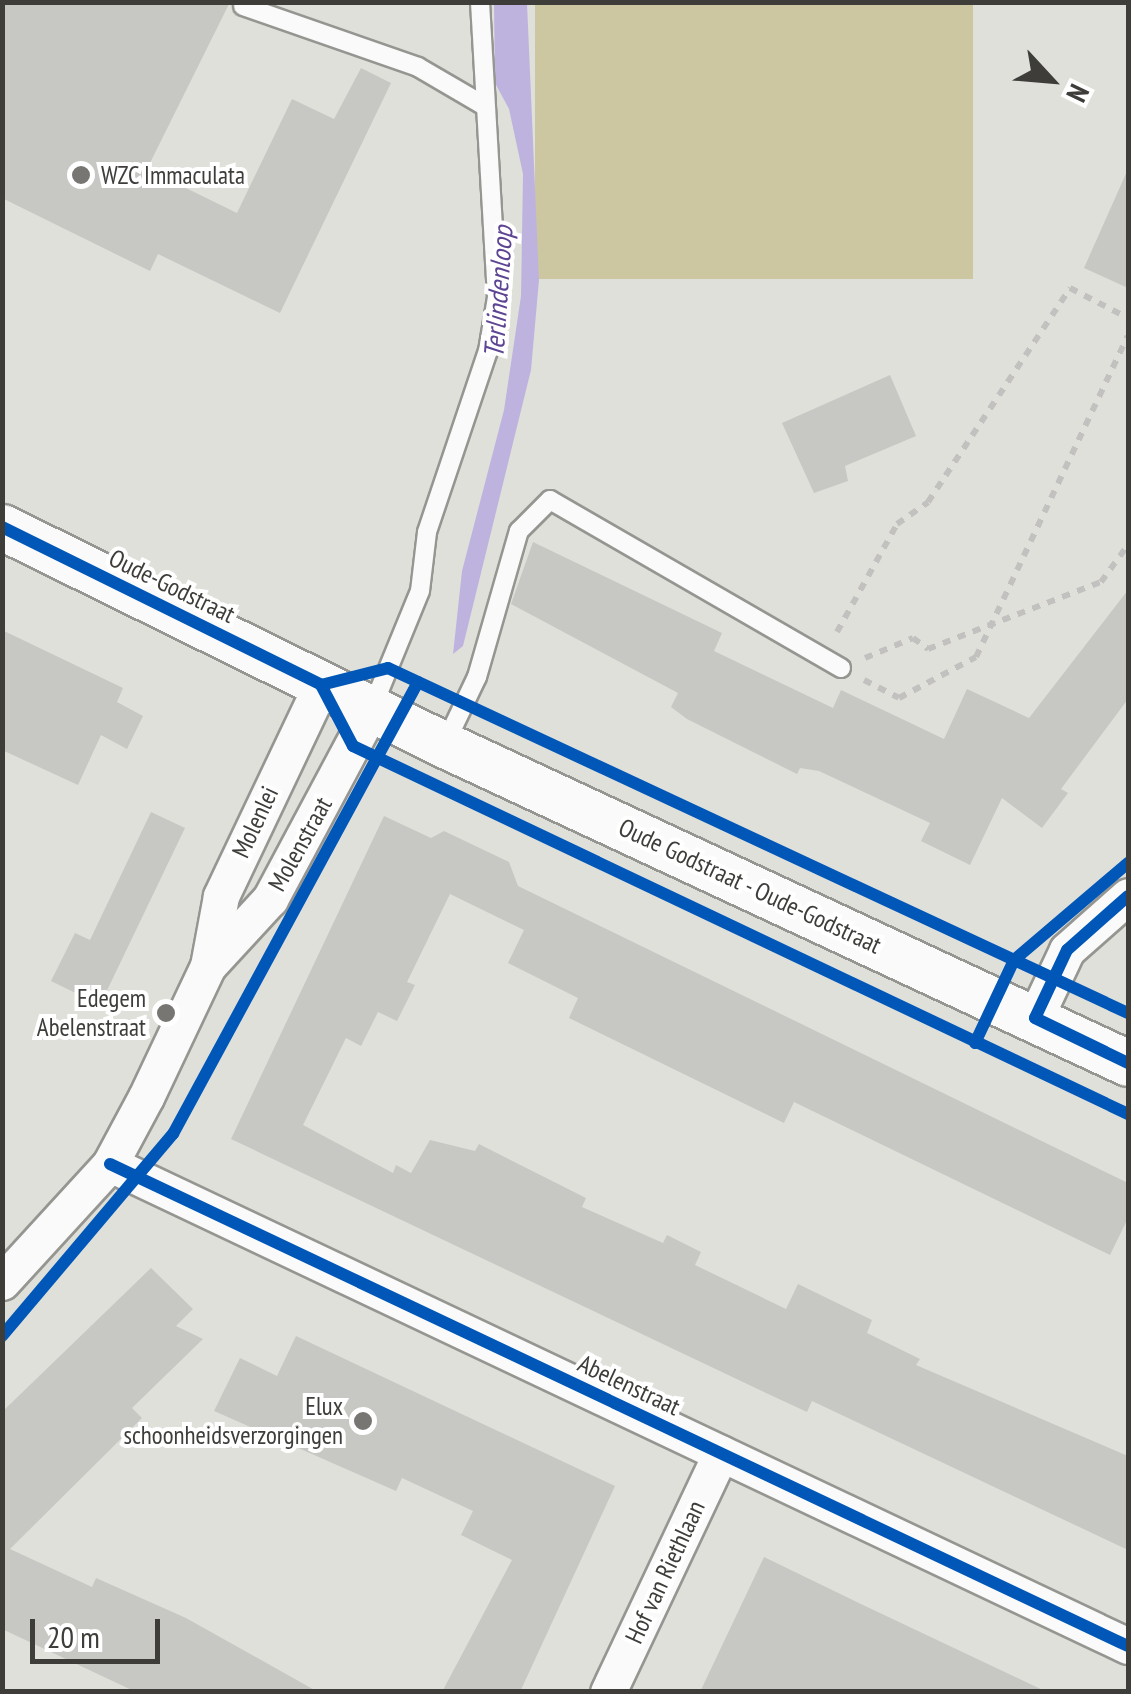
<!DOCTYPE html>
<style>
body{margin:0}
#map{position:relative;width:1131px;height:1694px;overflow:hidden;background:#e0e0db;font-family:"PT Sans Narrow",sans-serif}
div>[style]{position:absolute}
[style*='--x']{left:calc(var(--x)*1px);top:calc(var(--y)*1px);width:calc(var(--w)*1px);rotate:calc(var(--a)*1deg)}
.green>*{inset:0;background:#ccc7a0;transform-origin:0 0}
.water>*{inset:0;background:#beb3de}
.building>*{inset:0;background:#c7c7c3}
.path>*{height:6px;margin-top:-3px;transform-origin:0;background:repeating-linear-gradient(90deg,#c2c1bf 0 8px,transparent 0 16px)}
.roads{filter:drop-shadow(2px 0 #959591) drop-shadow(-2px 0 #959591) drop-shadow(0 2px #959591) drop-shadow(0 -2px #959591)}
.service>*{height:18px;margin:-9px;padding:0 9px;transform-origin:9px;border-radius:9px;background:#fafafa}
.minor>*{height:35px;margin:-17.5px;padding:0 17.5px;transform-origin:17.5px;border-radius:17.5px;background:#fafafa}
.tertiary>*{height:45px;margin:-22.5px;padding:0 22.5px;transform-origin:22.5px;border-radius:22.5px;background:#fafafa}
.cycleway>*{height:12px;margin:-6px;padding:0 6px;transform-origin:6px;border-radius:6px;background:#0057b8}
.dots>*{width:28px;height:28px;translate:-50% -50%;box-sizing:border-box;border:5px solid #fff;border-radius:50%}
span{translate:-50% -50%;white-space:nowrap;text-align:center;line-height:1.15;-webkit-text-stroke:8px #fff;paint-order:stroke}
.poi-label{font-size:25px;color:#3e3d3a}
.left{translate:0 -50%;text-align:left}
.right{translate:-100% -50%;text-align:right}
.street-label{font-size:25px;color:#3e3d3a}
.water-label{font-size:28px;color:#5e4593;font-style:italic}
.frame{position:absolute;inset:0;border:5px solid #3e3d3a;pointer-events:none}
.north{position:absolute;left:1001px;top:30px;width:100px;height:100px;-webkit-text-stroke:8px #fff;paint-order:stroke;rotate:116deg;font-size:28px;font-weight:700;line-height:40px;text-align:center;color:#3e3d3a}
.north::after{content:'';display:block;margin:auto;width:35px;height:45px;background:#3e3d3a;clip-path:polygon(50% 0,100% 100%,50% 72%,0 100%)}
.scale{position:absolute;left:30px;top:1619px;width:130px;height:45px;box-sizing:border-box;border:5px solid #3e3d3a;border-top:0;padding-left:12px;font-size:30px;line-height:35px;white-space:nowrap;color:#3e3d3a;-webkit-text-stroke:8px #fff;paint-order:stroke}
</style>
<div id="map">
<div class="green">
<div style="left:535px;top:3px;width:438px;height:276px"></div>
</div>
<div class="water">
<div style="clip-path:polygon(494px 3px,527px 3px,539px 280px,531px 370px,463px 646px,453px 654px,462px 571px,504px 410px,521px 296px,523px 174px,509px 109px,495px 83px)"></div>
</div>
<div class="building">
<div style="clip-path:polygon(2px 2px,230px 2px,147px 169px,237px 213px,292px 99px,334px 119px,361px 68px,391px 83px,280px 313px,158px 254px,150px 271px,2px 198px)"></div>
<div style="clip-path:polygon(1128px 169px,1128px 288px,1084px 268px)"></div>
<div style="clip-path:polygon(890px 375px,916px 436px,845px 466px,848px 481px,814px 493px,782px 423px)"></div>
<div style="clip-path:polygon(533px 542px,722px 633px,714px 651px,833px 708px,841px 690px,944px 739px,967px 689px,1029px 718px,1128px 590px,1128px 699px,1061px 789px,1068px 793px,1042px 828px,1002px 798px,970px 865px,921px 841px,930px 823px,819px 771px,800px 768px,797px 774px,687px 719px,671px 707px,678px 693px,511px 604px)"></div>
<div style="clip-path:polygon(2px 630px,123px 688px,117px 702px,143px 716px,127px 749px,101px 735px,78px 785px,2px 750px)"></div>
<div style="clip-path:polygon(151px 812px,185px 828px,100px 1005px,51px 981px,75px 933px,90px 940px)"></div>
<div style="clip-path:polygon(384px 816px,431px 838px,444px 831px,509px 862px,518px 886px,1128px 1183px,1128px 1218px,1110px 1255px,794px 1102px,784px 1123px,569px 1018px,578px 998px,508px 963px,524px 930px,450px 894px,407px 982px,415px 985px,397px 1021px,378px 1012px,361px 1046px,346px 1038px,303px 1125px,393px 1173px,396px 1165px,411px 1173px,430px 1140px,475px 1151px,479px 1144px,586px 1198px,582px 1207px,663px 1243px,667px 1235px,701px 1252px,695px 1265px,786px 1309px,798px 1284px,872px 1320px,867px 1333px,920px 1359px,916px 1365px,1128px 1456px,1128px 1550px,812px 1401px,807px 1412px,766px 1393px,231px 1139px)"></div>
<div style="clip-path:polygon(151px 1268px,193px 1309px,176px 1326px,203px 1339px,132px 1408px,142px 1418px,10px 1549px,92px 1587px,96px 1578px,186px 1618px,318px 1692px,136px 1692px,2px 1629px,2px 1412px)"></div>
<div style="clip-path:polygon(296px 1336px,615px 1486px,520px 1692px,442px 1692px,512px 1560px,461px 1535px,473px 1511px,402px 1478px,396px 1491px,214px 1411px,240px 1358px,277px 1376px)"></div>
<div style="clip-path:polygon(764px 1557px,863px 1605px,1047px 1692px,700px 1692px)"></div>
</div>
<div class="path">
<div style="--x:837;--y:632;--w:124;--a:-60.9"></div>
<div style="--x:897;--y:524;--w:38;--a:-35"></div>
<div style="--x:928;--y:502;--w:257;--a:-56.4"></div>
<div style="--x:1070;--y:288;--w:65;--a:27.3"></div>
<div style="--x:865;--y:658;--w:52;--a:-22.6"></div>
<div style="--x:913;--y:638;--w:19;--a:36"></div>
<div style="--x:928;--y:649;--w:186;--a:-21.2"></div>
<div style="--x:1101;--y:582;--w:46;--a:-53.9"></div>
<div style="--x:864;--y:680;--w:39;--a:27"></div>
<div style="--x:899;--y:698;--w:87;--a:-28"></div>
<div style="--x:976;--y:657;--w:355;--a:-64.7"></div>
</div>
<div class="roads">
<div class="service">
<div style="--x:243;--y:6;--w:185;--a:19.2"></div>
<div style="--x:418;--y:67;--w:75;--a:30.3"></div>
<div style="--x:372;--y:708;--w:126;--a:-67.7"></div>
<div style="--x:420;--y:591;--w:59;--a:-83.2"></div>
<div style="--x:427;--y:532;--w:191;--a:-71.4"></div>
<div style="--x:488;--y:351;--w:55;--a:-80.5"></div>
<div style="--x:497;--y:297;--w:295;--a:-93.3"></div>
<div style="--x:445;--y:744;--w:74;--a:-64.5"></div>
<div style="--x:477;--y:677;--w:152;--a:-74"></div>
<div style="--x:519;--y:531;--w:44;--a:-45"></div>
<div style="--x:550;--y:500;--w:336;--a:30"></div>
</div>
<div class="minor">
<div style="--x:209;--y:965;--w:90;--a:-47.3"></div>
<div style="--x:270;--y:899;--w:217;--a:-61.9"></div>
<div style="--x:1035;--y:1018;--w:75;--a:-64.8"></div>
<div style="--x:1067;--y:950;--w:81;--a:-41.5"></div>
<div style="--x:110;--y:1164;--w:1126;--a:25.34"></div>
<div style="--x:2;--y:1282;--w:160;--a:-47.5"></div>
<div style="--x:110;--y:1164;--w:76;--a:-61.8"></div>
<div style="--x:146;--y:1097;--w:145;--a:-64.7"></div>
<div style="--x:208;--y:966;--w:71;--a:-79.5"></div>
<div style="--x:221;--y:896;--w:233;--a:-64.6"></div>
<div style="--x:608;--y:1692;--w:264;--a:-64.7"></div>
</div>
<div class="tertiary">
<div style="--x:2;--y:527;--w:494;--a:26.2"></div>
<div style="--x:445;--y:745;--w:753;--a:24.97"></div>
</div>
</div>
<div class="cycleway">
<div style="--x:2;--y:527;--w:356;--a:26.3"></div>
<div style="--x:321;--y:685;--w:69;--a:62.3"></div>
<div style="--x:353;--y:746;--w:858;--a:25.4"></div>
<div style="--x:321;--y:685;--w:69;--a:-14.2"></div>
<div style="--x:388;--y:668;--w:816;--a:25"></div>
<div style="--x:1128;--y:896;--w:81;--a:138.5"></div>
<div style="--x:1067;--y:950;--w:75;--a:115.2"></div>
<div style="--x:1035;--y:1018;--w:103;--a:25.8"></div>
<div style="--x:975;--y:1043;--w:92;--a:-64.8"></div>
<div style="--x:1014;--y:960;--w:150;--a:-40.4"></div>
<div style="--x:110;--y:1164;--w:1126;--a:25.34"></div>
<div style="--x:2;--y:1336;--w:265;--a:-49.8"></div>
<div style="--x:173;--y:1134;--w:514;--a:-61.54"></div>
</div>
<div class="dots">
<div style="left:81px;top:175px;background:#777672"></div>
<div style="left:166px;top:1013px;background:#777672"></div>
<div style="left:363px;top:1421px;background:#777672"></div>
</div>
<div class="poi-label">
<span class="left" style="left:101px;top:175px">WZC Immaculata</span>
<span class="right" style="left:146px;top:1013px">Edegem<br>Abelenstraat</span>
<span class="right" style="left:343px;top:1421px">Elux<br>schoonheidsverzorgingen</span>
</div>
<div class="street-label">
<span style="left:172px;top:586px;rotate:26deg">Oude-Godstraat</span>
<span style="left:255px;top:822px;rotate:-65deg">Molenlei</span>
<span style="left:300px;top:844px;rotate:-61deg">Molenstraat</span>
<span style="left:750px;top:886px;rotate:25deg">Oude Godstraat - Oude-Godstraat</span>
<span style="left:629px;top:1385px;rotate:25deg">Abelenstraat</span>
<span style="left:665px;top:1572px;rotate:-65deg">Hof van Riethlaan</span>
</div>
<div class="water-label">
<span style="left:498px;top:292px;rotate:-86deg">Terlindenloop</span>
</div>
<div class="frame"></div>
<div class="north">N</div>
<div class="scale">20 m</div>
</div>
